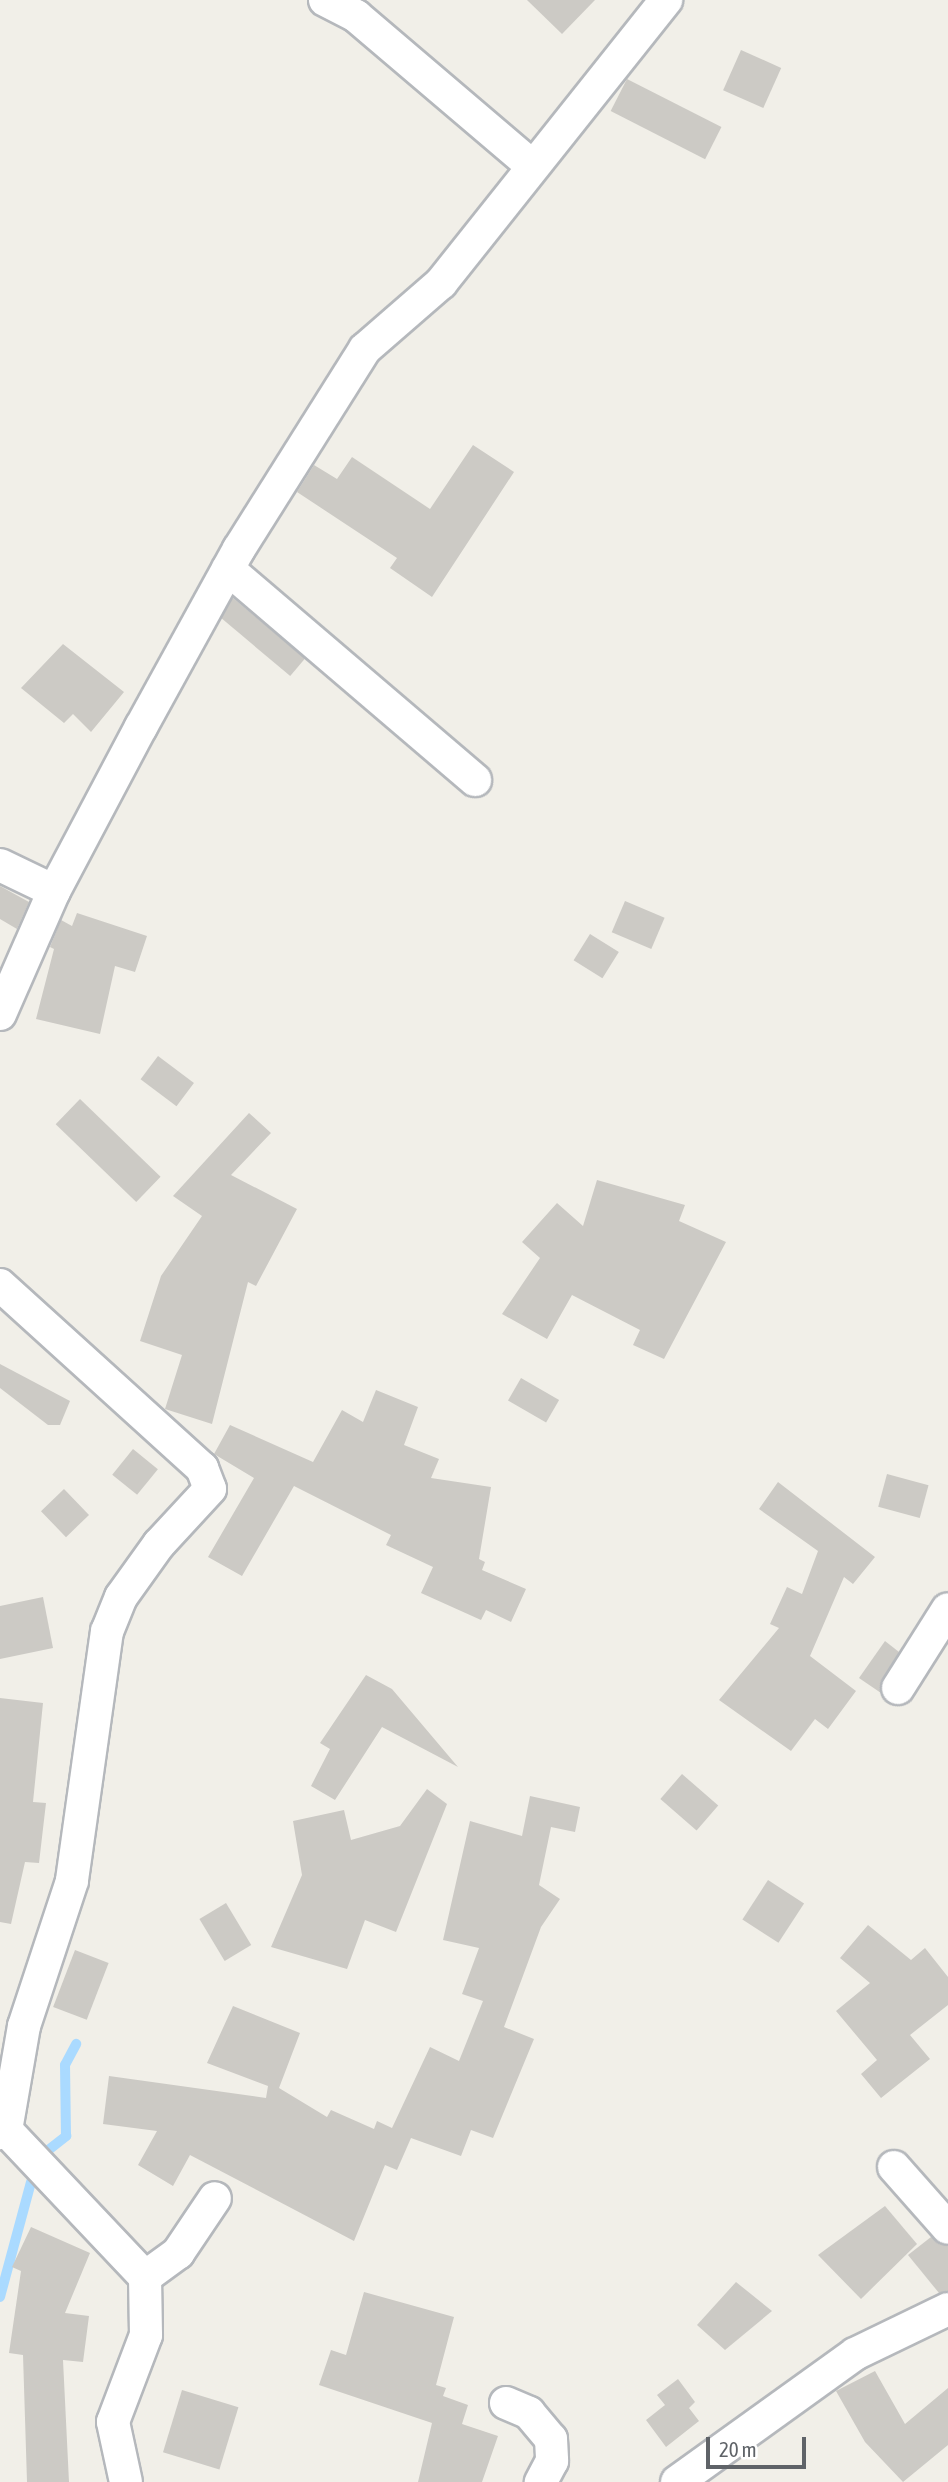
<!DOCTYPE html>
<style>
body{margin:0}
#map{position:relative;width:948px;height:2482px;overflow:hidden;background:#f1efe8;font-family:"Asap Condensed",sans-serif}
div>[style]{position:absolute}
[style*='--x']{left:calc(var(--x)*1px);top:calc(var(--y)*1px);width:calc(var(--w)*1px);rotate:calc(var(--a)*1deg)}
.stream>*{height:10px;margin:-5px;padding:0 5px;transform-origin:5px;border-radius:5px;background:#aadaff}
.building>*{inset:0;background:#cccac5;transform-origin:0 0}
.roads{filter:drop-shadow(2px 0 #b5b8bc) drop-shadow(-2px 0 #b5b8bc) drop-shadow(0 2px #b5b8bc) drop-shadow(0 -2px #b5b8bc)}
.street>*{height:32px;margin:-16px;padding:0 16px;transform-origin:16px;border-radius:16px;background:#fff}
span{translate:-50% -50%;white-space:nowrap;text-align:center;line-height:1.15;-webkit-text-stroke:6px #fff;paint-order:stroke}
.scale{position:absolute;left:706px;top:2437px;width:100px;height:32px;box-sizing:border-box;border:4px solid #5f6368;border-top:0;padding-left:9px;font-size:21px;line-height:24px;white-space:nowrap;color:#5f6368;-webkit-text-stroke:5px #fff;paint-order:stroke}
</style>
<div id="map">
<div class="stream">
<div style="--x:42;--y:2155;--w:31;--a:-38"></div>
<div style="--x:66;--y:2136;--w:71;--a:-90.8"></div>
<div style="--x:65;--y:2065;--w:24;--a:-62"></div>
<div style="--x:0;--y:2297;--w:119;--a:-74.9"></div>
</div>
<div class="building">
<div style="clip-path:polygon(527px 0,595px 0,562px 34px)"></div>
<div style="left:741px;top:50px;width:44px;height:44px;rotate:24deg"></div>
<div style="left:627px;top:79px;width:106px;height:36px;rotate:27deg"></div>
<div style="clip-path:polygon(473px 445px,514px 472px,432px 597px,390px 568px,397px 558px,297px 492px,314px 465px,337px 479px,352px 457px,430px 509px)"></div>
<div style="left:233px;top:598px;width:94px;height:23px;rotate:40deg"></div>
<div style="clip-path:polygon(63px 644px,124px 692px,91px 732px,73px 714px,64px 723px,21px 688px)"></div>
<div style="clip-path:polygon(0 886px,29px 902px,17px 929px,0 919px)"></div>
<div style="left:625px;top:901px;width:43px;height:34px;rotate:23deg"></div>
<div style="clip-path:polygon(77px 913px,147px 936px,135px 972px,115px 966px,100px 1034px,36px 1019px,54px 949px,50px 947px,61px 920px,72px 926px)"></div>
<div style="left:590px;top:934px;width:34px;height:31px;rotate:32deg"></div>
<div style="left:158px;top:1056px;width:45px;height:29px;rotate:37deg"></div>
<div style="left:80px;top:1099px;width:112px;height:35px;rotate:44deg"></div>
<div style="clip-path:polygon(249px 1113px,271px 1133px,231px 1175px,297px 1209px,256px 1286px,248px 1282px,212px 1424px,165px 1409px,182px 1355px,140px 1341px,161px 1276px,202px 1216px,173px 1196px)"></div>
<div style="clip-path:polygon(597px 1180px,685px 1205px,679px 1221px,726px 1242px,664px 1359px,633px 1345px,640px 1330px,572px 1295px,547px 1339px,502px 1314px,540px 1258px,522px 1242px,557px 1203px,583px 1226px)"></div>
<div style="clip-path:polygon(0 1364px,70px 1401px,60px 1425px,48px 1425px,0 1388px)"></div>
<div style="left:521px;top:1378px;width:44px;height:26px;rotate:30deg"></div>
<div style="clip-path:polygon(376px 1390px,418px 1407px,404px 1445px,439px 1459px,431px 1478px,491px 1487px,479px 1559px,485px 1562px,482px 1570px,526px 1589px,511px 1622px,486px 1610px,481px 1620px,421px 1593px,433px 1567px,386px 1545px,391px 1535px,294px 1486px,242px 1576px,208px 1557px,254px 1478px,214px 1454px,230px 1425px,313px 1462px,342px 1410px,363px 1422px)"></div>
<div style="left:133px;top:1449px;width:32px;height:33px;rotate:39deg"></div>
<div style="left:887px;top:1474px;width:43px;height:34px;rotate:15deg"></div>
<div style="clip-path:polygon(778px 1482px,875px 1557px,853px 1584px,844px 1577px,810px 1656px,856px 1691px,828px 1729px,815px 1719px,791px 1751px,719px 1700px,779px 1628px,770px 1624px,787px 1587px,802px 1594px,818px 1551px,759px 1509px)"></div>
<div style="left:64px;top:1489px;width:36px;height:32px;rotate:46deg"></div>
<div style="clip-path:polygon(43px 1597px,53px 1648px,0 1659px,0 1606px)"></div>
<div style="clip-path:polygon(885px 1641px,899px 1652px,881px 1693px,859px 1678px)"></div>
<div style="clip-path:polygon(366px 1675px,392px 1689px,458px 1767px,382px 1727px,335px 1800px,311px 1786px,330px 1749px,320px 1743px)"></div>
<div style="clip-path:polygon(0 1698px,43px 1703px,33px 1802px,46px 1803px,39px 1863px,25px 1862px,11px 1924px,0 1922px)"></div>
<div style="left:682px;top:1774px;width:48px;height:33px;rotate:41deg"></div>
<div style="clip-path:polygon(427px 1789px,447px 1804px,396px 1932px,365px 1920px,347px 1969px,271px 1947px,302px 1875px,293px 1821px,344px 1810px,351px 1840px,400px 1826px)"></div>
<div style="clip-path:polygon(530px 1796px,580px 1807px,575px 1832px,551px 1827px,539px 1885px,560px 1899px,541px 1927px,504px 2027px,534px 2039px,493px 2138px,471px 2130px,461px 2156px,411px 2138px,397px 2170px,385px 2165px,354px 2241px,190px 2155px,173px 2186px,138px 2165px,157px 2131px,103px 2124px,109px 2076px,266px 2098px,268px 2086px,207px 2063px,233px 2006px,300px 2033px,279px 2088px,327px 2117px,331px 2110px,374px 2129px,377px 2121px,392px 2128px,430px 2047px,459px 2061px,483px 2001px,462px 1994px,479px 1948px,443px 1940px,470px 1821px,522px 1836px)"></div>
<div style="left:768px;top:1880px;width:43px;height:47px;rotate:33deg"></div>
<div style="left:226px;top:1903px;width:49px;height:31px;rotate:59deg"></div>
<div style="clip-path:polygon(868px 1925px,911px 1960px,925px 1948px,948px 1977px,948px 2005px,910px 2035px,930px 2059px,881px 2098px,861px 2074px,877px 2060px,836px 2011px,870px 1983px,840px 1958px)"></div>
<div style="left:75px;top:1950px;width:36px;height:61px;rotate:21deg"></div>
<div style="clip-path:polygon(885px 2206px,917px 2244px,861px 2299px,818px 2255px)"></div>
<div style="clip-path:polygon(31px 2227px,90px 2253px,65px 2313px,89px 2316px,83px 2362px,63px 2360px,69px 2482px,27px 2482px,23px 2355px,9px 2353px,21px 2271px,12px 2267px)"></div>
<div style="clip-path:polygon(931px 2237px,948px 2246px,948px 2291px,939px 2293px,908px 2255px)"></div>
<div style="clip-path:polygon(736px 2282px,772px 2311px,725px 2350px,697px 2325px)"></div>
<div style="clip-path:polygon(364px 2292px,454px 2317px,436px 2385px,446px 2388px,443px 2396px,468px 2405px,462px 2424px,498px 2436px,482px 2482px,418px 2482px,432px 2423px,319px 2385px,331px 2350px,346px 2355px)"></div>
<div style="clip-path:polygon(875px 2371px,905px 2424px,948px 2388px,948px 2445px,903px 2482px,865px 2442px,836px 2391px)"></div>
<div style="clip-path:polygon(678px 2379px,695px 2402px,689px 2408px,699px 2421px,666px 2447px,646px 2420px,665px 2405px,657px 2395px)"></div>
<div style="left:182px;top:2390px;width:59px;height:65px;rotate:17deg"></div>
</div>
<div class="roads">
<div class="street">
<div style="--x:325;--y:0;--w:35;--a:27"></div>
<div style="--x:356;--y:16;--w:230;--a:40.4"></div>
<div style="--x:228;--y:569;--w:325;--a:40.5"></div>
<div style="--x:0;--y:865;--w:60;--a:25.7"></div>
<div style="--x:0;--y:1014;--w:134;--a:-66.3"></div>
<div style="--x:54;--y:891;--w:186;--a:-62.1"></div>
<div style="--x:141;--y:727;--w:203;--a:-61.2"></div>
<div style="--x:239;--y:549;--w:236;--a:-57.8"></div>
<div style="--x:365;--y:349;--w:101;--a:-41"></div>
<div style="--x:441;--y:283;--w:362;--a:-51.5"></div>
<div style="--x:0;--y:1285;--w:273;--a:42.2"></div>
<div style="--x:202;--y:1468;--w:22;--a:69"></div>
<div style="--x:210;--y:1489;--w:75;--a:132.8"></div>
<div style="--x:159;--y:1544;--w:65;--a:125.6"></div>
<div style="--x:121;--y:1597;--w:37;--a:112"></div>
<div style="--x:107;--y:1631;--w:252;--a:98"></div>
<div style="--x:72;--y:1881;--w:153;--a:108.3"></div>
<div style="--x:24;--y:2026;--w:106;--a:99.8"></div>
<div style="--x:6;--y:2130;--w:7;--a:153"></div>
<div style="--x:898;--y:1688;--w:93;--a:-57.7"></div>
<div style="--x:6;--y:2130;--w:202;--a:46.6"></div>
<div style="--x:145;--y:2277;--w:58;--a:89"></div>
<div style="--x:146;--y:2335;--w:93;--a:110.8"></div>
<div style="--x:113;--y:2422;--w:61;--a:77.8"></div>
<div style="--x:894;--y:2167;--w:81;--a:48.5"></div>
<div style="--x:145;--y:2277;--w:41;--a:-36"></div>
<div style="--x:178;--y:2253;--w:66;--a:-56.1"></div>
<div style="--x:506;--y:2403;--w:25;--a:23"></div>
<div style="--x:529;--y:2413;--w:34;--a:50"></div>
<div style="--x:551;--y:2439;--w:22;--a:87"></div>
<div style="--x:552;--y:2461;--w:24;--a:118"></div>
<div style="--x:677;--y:2482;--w:219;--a:-35.7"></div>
<div style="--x:855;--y:2354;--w:103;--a:-25.8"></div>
</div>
</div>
<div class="scale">20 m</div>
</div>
